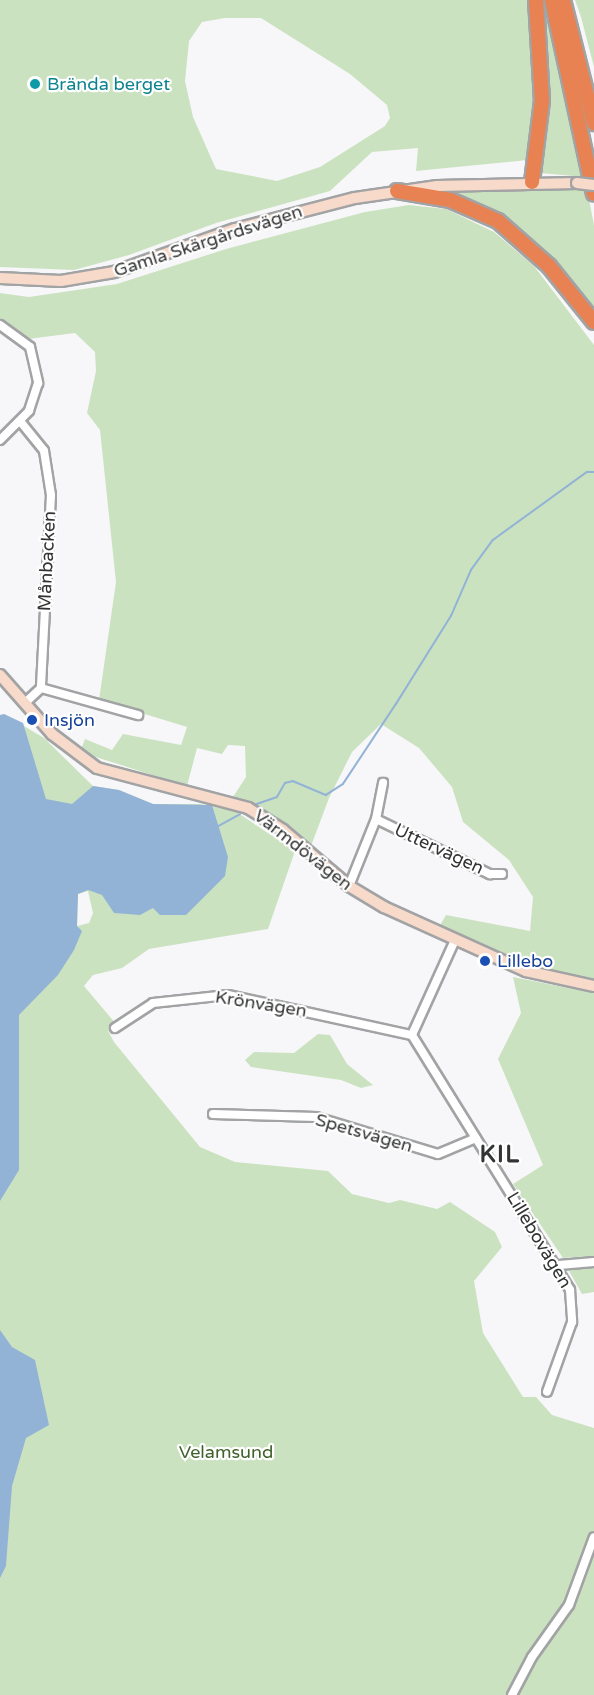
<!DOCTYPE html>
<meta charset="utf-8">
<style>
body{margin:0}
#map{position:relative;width:594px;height:1695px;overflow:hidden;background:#f7f7f9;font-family:"Varela Round",sans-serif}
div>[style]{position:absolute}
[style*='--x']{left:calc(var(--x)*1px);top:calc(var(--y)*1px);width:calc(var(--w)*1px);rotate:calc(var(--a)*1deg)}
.green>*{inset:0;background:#cbe2c0}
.water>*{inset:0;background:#93b3d6}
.stream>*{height:1.5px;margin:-0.75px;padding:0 0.75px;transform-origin:0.75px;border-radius:0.75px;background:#93b3d6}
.roads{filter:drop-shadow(2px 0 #a2a3a4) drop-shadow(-2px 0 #a2a3a4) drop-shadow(0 2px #a2a3a4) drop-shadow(0 -2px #a2a3a4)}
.minor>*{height:8px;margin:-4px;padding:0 4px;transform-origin:4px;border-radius:4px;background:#fff}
.secondary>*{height:10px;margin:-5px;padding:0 5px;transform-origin:5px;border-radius:5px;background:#f8dacb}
.motorway>*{height:14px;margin:-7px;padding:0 7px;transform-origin:7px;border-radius:7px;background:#e88252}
.bridges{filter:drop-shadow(2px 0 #a2a3a4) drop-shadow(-2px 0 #a2a3a4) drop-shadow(0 2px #a2a3a4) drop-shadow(0 -2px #a2a3a4)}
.secondary-bridge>*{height:10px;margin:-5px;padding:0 5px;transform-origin:5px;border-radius:5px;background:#f8dacb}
.dots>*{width:16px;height:16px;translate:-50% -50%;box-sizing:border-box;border:3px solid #fff;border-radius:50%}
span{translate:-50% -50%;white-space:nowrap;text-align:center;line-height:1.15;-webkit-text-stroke:4.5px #fff;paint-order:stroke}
.culture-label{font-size:18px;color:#0d838f}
.left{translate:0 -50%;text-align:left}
.street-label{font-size:18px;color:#323333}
.transit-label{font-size:18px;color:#164399}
.park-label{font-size:18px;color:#3f612b}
.district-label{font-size:24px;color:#323333;font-weight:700;letter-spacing:1.5px}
</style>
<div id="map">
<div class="green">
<div style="clip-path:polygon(evenodd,0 0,530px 0,538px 111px,527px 160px,416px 171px,418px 148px,372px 152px,330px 191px,216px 223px,129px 255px,74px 270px,0 267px,0 0,225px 18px,261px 18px,350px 74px,387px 105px,390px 118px,385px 126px,320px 167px,277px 181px,216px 169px,193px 117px,185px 81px,189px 41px,202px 22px,225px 18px)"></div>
<div style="clip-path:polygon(542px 0,554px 31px,585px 177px,540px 173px,548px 78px)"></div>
<div style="clip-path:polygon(575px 0,594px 0,594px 67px,581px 17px)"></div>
<div style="clip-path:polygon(587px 189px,594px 225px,594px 313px,512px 224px,477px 203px,443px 191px)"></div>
<div style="clip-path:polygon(409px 205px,446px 209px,494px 232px,534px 266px,594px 345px,594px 980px,527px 966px,439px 927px,446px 915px,530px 931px,533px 897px,509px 860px,463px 822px,452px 787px,419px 748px,381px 724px,352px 752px,329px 798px,311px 846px,269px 814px,233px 797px,246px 777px,245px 746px,228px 745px,222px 754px,197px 748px,187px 786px,80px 752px,85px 739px,112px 750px,123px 734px,181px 745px,187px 727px,99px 700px,116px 582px,100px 430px,87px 413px,96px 371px,95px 352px,75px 333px,28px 339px,0 322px,0 293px,29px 297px,117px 284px,226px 249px,365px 212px)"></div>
<div style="clip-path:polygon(evenodd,4px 714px,44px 738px,93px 786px,119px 790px,153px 804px,199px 804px,235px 811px,295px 851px,268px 929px,149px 949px,122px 968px,93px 975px,84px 986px,116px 1024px,108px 1031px,114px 1042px,200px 1147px,235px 1162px,328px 1171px,352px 1194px,389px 1203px,400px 1200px,437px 1209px,450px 1202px,495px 1232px,502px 1247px,474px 1281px,483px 1333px,523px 1397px,536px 1397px,552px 1415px,594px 1428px,594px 1695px,0 1695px,0 719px,4px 714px,88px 891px,93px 913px,89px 923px,77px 926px,78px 894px,88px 891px)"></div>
<div style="clip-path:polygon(513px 977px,594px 993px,594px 1256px,563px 1258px,513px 1184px,543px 1165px,498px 1059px,521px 1013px)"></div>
<div style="clip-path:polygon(318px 1034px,330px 1035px,347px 1064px,373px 1085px,361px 1088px,341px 1080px,251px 1067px,245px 1060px,254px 1052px,294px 1053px)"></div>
<div style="clip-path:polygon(594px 1266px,594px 1292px,582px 1294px,568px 1269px)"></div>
</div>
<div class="water">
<div style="clip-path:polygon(4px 714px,23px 723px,46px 799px,72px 804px,93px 786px,119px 790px,153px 804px,212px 805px,228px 857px,225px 876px,186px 915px,160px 915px,153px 908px,140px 915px,114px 913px,102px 895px,88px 890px,78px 894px,77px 926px,82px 931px,74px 950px,58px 975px,19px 1015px,19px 1170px,0 1201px,0 715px)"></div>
<div style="clip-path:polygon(0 1330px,12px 1347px,35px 1360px,49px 1425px,26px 1438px,12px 1486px,6px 1566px,0 1578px)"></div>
</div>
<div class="stream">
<div style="--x:254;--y:805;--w:24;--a:-19"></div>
<div style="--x:277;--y:797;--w:16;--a:-60"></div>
<div style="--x:285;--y:783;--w:8;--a:-14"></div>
<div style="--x:293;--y:781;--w:36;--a:23"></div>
<div style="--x:326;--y:795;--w:20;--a:-33"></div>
<div style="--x:343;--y:784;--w:96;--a:-56.5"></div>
<div style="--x:396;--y:704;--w:104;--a:-58"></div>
<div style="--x:451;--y:616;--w:50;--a:-66.5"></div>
<div style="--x:471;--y:570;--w:37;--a:-54"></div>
<div style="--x:493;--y:540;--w:116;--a:-35.9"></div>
<div style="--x:587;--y:472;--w:7;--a:0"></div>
<div style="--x:217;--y:827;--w:26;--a:-29"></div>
</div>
<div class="roads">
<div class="minor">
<div style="--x:0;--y:325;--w:37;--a:36"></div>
<div style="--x:30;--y:347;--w:37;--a:77"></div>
<div style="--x:38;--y:383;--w:29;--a:108"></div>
<div style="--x:29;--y:411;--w:41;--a:135"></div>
<div style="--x:20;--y:421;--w:38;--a:51"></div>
<div style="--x:44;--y:451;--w:45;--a:81"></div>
<div style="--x:51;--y:495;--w:193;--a:93"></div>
<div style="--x:41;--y:688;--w:22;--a:137"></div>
<div style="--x:41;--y:688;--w:101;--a:15.6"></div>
<div style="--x:376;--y:819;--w:127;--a:25.8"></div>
<div style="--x:490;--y:874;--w:12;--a:0"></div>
<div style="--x:349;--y:886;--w:72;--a:-68.1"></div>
<div style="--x:376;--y:819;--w:37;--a:-79"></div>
<div style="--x:455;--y:940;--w:104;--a:114.4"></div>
<div style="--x:412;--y:1035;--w:300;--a:58.2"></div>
<div style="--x:570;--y:1290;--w:32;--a:86"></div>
<div style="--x:572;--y:1322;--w:74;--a:109.7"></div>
<div style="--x:115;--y:1028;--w:45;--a:-33.3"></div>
<div style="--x:153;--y:1003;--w:75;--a:-6.1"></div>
<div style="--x:228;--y:995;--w:188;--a:12.3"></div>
<div style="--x:213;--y:1114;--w:103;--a:1.7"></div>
<div style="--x:316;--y:1117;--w:127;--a:16.9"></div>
<div style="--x:438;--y:1154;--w:41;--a:-22.8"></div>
<div style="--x:559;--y:1265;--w:35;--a:-5"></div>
<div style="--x:512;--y:1695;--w:43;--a:-62.2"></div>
<div style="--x:532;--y:1657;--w:64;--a:-54.6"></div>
<div style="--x:569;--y:1605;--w:72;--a:-69.8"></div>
</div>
<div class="secondary">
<div style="--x:0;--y:278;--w:61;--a:2.8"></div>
<div style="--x:61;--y:281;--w:54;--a:-9.6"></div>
<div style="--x:114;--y:272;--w:128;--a:-19.6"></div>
<div style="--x:235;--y:229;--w:124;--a:-14.5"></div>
<div style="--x:355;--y:198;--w:83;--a:-8.3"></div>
<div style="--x:437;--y:186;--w:140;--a:-1.2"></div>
<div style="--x:0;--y:675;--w:79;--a:48.6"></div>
<div style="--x:52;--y:734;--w:56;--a:37.1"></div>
<div style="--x:97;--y:768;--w:156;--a:14.8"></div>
<div style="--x:248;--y:808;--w:41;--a:32.2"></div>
<div style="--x:283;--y:830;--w:87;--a:40.3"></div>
<div style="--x:349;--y:886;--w:41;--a:31"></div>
<div style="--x:384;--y:907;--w:156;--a:24.3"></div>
<div style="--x:526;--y:971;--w:70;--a:12.4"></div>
</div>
<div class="motorway">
<div style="--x:552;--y:0;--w:198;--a:77.8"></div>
<div style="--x:563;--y:0;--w:127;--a:75.9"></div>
<div style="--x:532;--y:182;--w:82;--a:-83"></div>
<div style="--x:542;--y:101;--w:101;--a:-93.4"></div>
<div style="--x:397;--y:191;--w:54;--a:9.6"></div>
<div style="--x:450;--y:200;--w:52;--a:23.6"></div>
<div style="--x:498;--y:221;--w:68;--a:41.4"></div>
<div style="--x:549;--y:266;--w:72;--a:51.2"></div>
</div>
</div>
<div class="bridges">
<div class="secondary-bridge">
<div style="--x:577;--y:183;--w:17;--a:7"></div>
</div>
</div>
<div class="dots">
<div style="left:35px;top:84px;background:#0f9aa8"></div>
<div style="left:32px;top:720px;background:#1a4fb4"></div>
<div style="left:485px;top:961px;background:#1a4fb4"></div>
</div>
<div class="culture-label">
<span class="left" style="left:47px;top:84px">Brända berget</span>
</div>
<div class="street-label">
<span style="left:208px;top:241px;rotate:-18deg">Gamla Skärgårdsvägen</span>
<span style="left:47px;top:561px;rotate:-87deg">Månbacken</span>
<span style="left:439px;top:849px;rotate:25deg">Uttervägen</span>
<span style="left:303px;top:850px;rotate:38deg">Värmdövägen</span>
<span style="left:261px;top:1004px;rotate:9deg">Krönvägen</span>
<span style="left:364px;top:1133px;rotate:16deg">Spetsvägen</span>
<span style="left:539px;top:1240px;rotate:59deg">Lillebovägen</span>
</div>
<div class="transit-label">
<span class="left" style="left:44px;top:720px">Insjön</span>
<span class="left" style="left:497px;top:961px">Lillebo</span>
</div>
<div class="park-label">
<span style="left:226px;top:1452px">Velamsund</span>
</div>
<div class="district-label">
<span style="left:500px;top:1155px">KIL</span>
</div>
</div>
